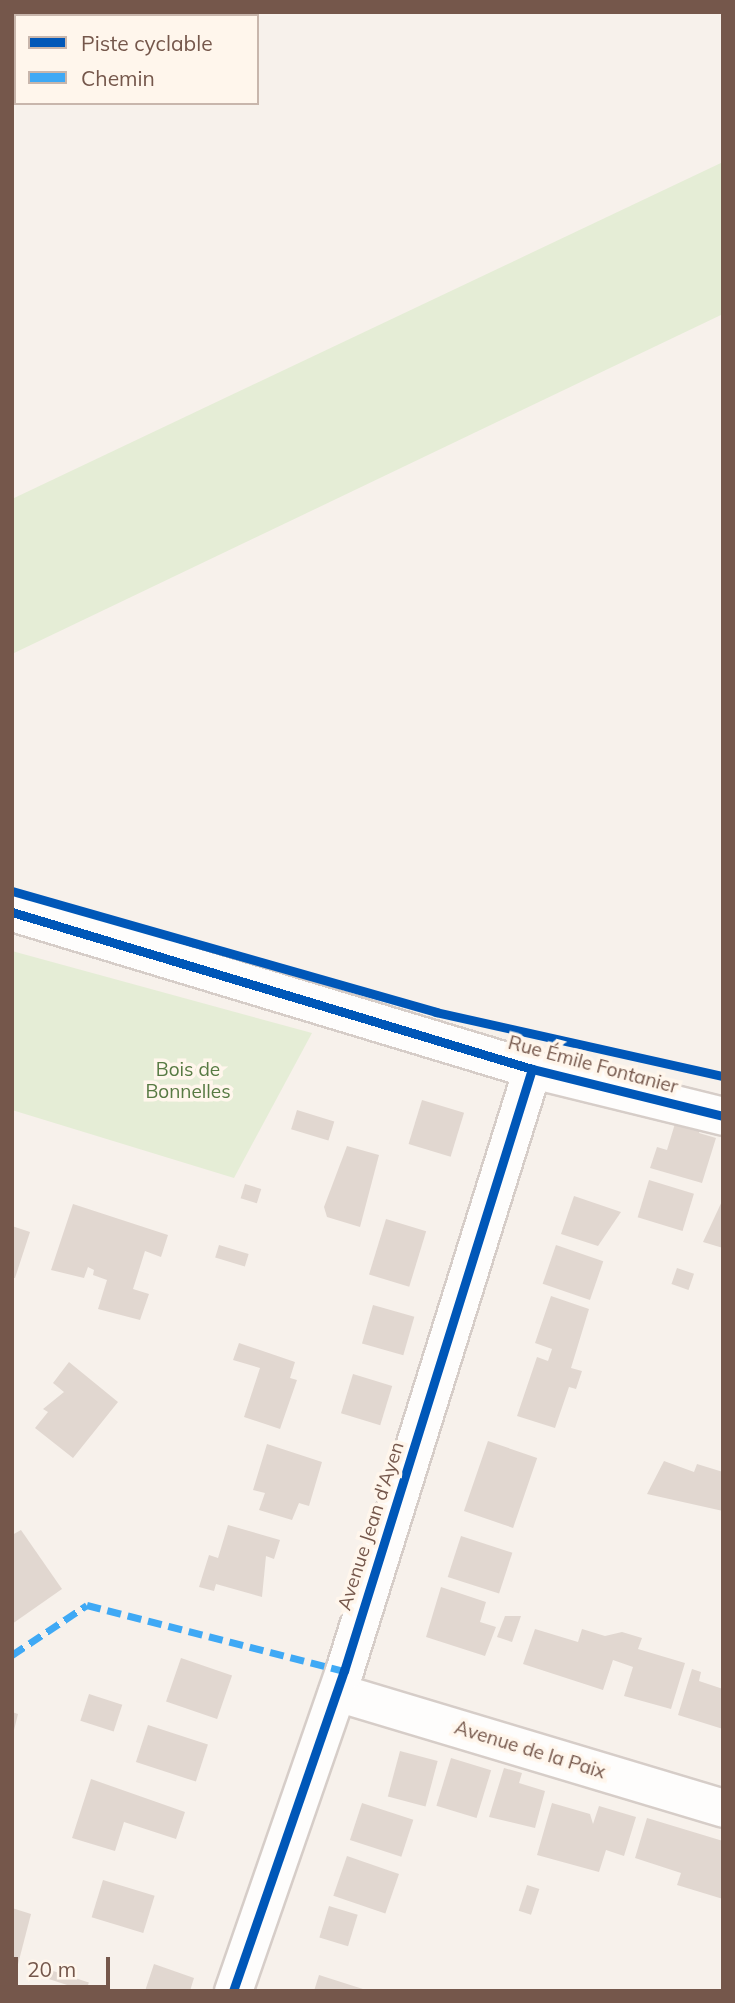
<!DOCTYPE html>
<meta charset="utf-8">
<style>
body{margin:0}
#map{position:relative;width:735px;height:2003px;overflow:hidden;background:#f7f1eb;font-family:Mulish,sans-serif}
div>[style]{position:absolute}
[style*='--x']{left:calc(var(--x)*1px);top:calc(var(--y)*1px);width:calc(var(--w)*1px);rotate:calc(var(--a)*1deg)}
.green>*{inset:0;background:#e5edd6}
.building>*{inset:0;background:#e1d7d0;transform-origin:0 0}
.roads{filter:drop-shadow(2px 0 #d6cdc8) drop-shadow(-2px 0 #d6cdc8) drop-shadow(0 2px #d6cdc8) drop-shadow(0 -2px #d6cdc8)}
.minor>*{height:37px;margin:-18.5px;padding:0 18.5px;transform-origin:18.5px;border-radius:18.5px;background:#fefdfc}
.quiet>*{height:7px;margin-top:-3.5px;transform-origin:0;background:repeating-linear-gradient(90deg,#3fa9f5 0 14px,transparent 0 21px)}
.cycleway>*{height:9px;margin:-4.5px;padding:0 4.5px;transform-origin:4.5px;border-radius:4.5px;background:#0057b8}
span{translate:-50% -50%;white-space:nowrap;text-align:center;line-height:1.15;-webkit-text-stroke:7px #fff6ec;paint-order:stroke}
.street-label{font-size:19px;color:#75574b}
.park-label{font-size:19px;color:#577a43}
.frame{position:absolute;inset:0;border:14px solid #75574b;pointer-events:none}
.legend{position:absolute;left:14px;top:14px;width:245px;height:91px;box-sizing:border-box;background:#fff6ec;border:2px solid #c8b6ac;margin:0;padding:9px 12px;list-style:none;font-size:21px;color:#75574b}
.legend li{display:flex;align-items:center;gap:14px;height:35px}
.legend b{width:35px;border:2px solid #c8b6ac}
.scale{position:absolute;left:14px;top:1957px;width:96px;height:32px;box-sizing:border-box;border:4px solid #75574b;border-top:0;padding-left:9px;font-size:21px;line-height:24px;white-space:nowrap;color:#75574b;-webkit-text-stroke:5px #fff6ec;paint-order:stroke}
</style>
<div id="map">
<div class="green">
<div style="clip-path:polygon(723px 162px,723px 314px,12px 654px,12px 499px)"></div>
<div style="clip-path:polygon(12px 951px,312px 1033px,234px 1178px,12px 1110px)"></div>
</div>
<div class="building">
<div style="left:422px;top:1100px;width:44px;height:46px;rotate:17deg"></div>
<div style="left:297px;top:1110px;width:39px;height:20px;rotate:17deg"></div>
<div style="clip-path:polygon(677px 1117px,702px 1124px,699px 1133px,716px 1138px,702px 1183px,650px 1168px,657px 1147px,667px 1150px)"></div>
<div style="clip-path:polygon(347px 1146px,379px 1155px,360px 1227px,327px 1217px,324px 1207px)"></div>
<div style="left:649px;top:1180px;width:47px;height:39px;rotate:17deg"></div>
<div style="left:245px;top:1184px;width:17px;height:15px;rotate:17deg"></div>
<div style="clip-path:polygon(574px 1196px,621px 1212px,598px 1246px,561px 1234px)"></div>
<div style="clip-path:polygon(723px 1199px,723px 1248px,703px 1242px)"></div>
<div style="clip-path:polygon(73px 1204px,168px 1235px,161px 1257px,145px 1251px,133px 1289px,149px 1294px,140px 1320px,98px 1309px,107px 1280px,93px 1275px,94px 1270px,88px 1267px,84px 1278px,51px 1270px)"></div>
<div style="left:386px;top:1219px;width:42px;height:58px;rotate:17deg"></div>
<div style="clip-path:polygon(12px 1226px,30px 1232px,15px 1278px,12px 1278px)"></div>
<div style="left:219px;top:1245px;width:31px;height:13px;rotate:17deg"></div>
<div style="left:556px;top:1245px;width:50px;height:41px;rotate:19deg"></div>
<div style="left:677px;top:1268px;width:18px;height:17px;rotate:19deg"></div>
<div style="clip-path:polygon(551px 1296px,589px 1309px,571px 1368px,582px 1371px,576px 1389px,569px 1387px,555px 1428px,517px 1416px,537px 1357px,548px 1361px,552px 1349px,535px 1343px)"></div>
<div style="left:373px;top:1305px;width:43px;height:40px;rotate:16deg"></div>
<div style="clip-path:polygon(239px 1343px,295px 1362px,290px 1378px,297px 1380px,280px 1429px,244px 1417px,260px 1368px,233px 1360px)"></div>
<div style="clip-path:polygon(69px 1362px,118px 1402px,73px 1458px,35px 1428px,48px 1412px,43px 1409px,64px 1392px,53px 1383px)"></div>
<div style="left:353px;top:1374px;width:41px;height:41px;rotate:17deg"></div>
<div style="left:488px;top:1441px;width:52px;height:74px;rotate:19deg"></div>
<div style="clip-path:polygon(267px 1444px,322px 1462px,309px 1506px,299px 1503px,292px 1520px,259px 1510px,265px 1493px,253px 1490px)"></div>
<div style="clip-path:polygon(664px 1461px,694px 1472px,697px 1464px,723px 1472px,723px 1511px,647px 1494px)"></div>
<div style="clip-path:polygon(228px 1525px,280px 1540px,274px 1559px,266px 1556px,262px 1597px,216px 1584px,214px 1591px,199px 1587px,209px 1555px,218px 1558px)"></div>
<div style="clip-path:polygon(21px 1530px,62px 1589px,12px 1624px,12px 1535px)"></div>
<div style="left:461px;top:1536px;width:54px;height:43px;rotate:18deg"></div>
<div style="clip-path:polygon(441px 1587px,486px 1602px,480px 1622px,496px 1627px,485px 1656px,426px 1637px)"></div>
<div style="clip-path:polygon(505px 1616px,521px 1616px,512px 1642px,497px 1637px)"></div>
<div style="clip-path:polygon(535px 1629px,578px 1642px,582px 1629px,605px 1636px,622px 1632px,642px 1638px,638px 1649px,685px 1663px,671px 1709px,624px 1696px,633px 1667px,613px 1660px,603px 1690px,523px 1664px)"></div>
<div style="left:181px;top:1658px;width:54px;height:46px;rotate:19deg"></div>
<div style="clip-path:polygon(692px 1669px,701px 1672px,699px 1681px,723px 1689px,723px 1729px,678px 1715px)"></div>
<div style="left:89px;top:1694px;width:35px;height:28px;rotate:18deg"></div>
<div style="clip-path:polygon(12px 1712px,18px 1714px,13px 1734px,12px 1734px)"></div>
<div style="left:148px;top:1725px;width:63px;height:39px;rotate:18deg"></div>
<div style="left:400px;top:1751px;width:39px;height:47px;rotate:15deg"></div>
<div style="left:451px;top:1758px;width:42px;height:50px;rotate:17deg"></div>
<div style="clip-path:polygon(504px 1768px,522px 1773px,519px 1783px,545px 1791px,535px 1828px,489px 1817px)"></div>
<div style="clip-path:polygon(91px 1779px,185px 1812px,176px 1839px,124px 1822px,115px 1851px,72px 1838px)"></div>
<div style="left:362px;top:1803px;width:54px;height:39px;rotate:18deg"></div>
<div style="clip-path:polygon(552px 1803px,590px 1814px,593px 1824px,599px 1806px,636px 1817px,624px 1856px,606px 1850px,599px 1872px,537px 1855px)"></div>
<div style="clip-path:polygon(647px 1818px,723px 1841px,723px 1899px,677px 1885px,681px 1873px,635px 1858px)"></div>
<div style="left:347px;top:1856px;width:55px;height:42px;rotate:19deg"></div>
<div style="left:103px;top:1880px;width:54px;height:39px;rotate:17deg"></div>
<div style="left:527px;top:1885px;width:13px;height:27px;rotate:18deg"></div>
<div style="left:329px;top:1906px;width:30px;height:33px;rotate:17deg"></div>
<div style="clip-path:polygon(12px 1908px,31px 1914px,17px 1968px,12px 1966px)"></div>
<div style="clip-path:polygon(154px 1964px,194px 1978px,190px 1991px,145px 1991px)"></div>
<div style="left:47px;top:1969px;width:44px;height:9px;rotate:18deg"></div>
<div style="clip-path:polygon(319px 1975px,366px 1990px,366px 1991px,314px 1991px)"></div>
</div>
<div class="roads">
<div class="minor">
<div style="--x:12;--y:912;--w:543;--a:16.8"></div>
<div style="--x:532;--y:1069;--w:197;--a:13.8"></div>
<div style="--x:337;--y:1692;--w:403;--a:16.7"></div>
<div style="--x:233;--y:1991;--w:339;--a:-70.9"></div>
<div style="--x:344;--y:1671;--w:631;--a:-72.66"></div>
</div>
</div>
<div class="quiet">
<div style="--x:12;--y:1655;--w:90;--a:-33.7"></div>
<div style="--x:87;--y:1605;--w:265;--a:14.4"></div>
</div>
<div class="cycleway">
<div style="--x:12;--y:891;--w:441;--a:15.9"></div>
<div style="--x:436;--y:1012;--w:294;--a:12.6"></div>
<div style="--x:12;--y:912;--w:543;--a:16.8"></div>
<div style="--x:532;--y:1069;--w:197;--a:13.8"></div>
<div style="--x:233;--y:1991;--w:339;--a:-70.9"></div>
<div style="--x:344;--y:1671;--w:631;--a:-72.66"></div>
</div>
<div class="street-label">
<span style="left:593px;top:1065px;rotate:15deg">Rue Émile Fontanier</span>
<span style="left:371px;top:1526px;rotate:-72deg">Avenue Jean d'Ayen</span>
<span style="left:530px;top:1750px;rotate:17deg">Avenue de la Paix</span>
</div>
<div class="park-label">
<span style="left:188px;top:1081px">Bois de<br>Bonnelles</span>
</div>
<div class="frame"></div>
<ul class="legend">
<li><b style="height:9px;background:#0057b8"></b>Piste cyclable</li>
<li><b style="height:9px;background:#3fa9f5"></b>Chemin</li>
</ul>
<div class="scale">20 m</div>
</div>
